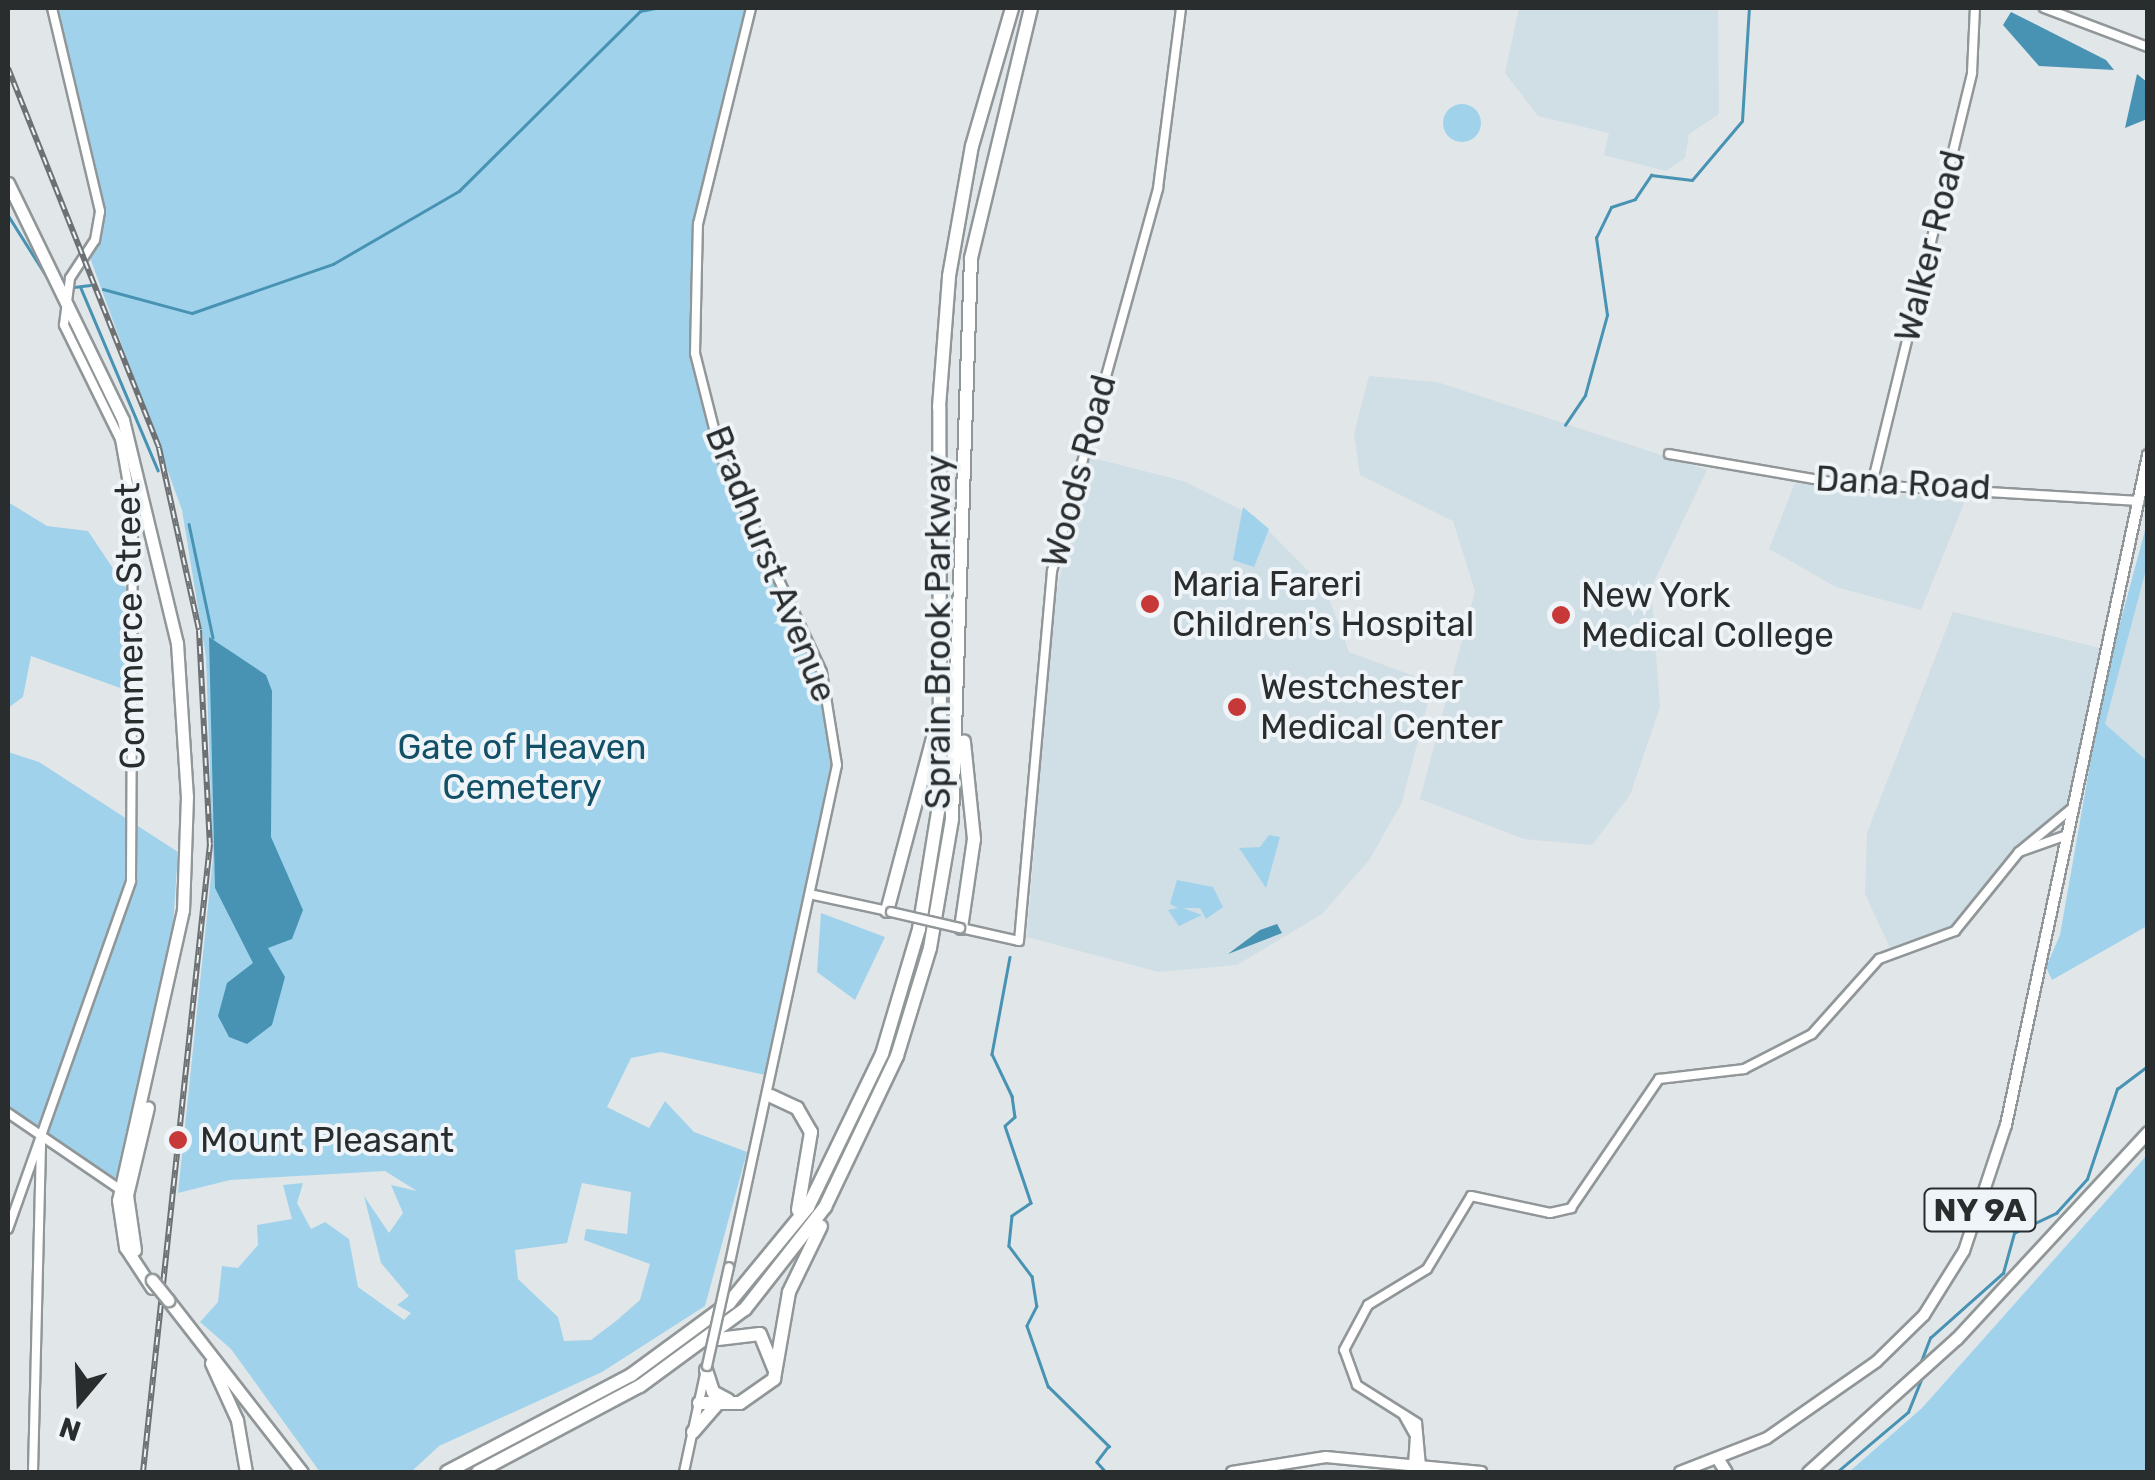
<!DOCTYPE html>
<style>
body{margin:0}
#map{position:relative;width:2155px;height:1480px;overflow:hidden;background:#e1e6e9;font-family:Rubik,sans-serif}
div>[style]{position:absolute}
[style*='--x']{left:calc(var(--x)*1px);top:calc(var(--y)*1px);width:calc(var(--w)*1px);rotate:calc(var(--a)*1deg)}
.built>*{inset:0;background:#d0dee5}
.green>*{inset:0;background:#a0d3eb}
.round{border-radius:50%}
.water>*{inset:0;background:#4893b3}
.stream>*{height:2.5px;margin:-1.25px;padding:0 1.25px;transform-origin:1.25px;border-radius:1.25px;background:#4893b3}
.roads{filter:drop-shadow(2px 0 #919799) drop-shadow(-2px 0 #919799) drop-shadow(0 2px #919799) drop-shadow(0 -2px #919799)}
.tertiary>*{height:8px;margin:-4px;padding:0 4px;transform-origin:4px;border-radius:4px;background:#fff}
.secondary>*{height:8px;margin:-4px;padding:0 4px;transform-origin:4px;border-radius:4px;background:#fff}
.primary>*{height:10px;margin:-5px;padding:0 5px;transform-origin:5px;border-radius:5px;background:#fff}
.trunk>*{height:11px;margin:-5.5px;padding:0 5.5px;transform-origin:5.5px;border-radius:5.5px;background:#fff}
.motorway>*{height:12px;margin:-6px;padding:0 6px;transform-origin:6px;border-radius:6px;background:#fff}
.rail>*{height:6px;margin-top:-3px;transform-origin:0;background:repeating-linear-gradient(90deg,#eef4f7 0 8px,#6d7173 0 16px);box-sizing:border-box;border-block:2px solid #6d7173}
.bridges{filter:drop-shadow(2px 0 #919799) drop-shadow(-2px 0 #919799) drop-shadow(0 2px #919799) drop-shadow(0 -2px #919799)}
.secondary-bridge>*{height:8px;margin:-4px;padding:0 4px;transform-origin:4px;border-radius:4px;background:#fff}
.trunk-bridge>*{height:11px;margin:-5.5px;padding:0 5.5px;transform-origin:5.5px;border-radius:5.5px;background:#fff}
.dots>*{width:28px;height:28px;translate:-50% -50%;box-sizing:border-box;border:5px solid #eef4f7;border-radius:50%}
span{translate:-50% -50%;white-space:nowrap;text-align:center;line-height:1.15;-webkit-text-stroke:8px #eef4f7;paint-order:stroke}
.shield-label span{padding:2px 8px;background:#eef4f7;border:2px solid;border-radius:8px;-webkit-text-stroke-width:0}
.shield-label{font-size:32px;color:#2a2d2e;font-weight:700}
.street-label{font-size:35px;color:#2a2d2e}
.poi-label{font-size:35px;color:#2a2d2e}
.left{translate:0 -50%;text-align:left}
.park-label{font-size:35px;color:#125067}
.frame{position:absolute;inset:0;border:10px solid #2a2d2e;pointer-events:none}
.north{position:absolute;left:30px;top:1350px;width:100px;height:100px;-webkit-text-stroke:8px #eef4f7;paint-order:stroke;rotate:199deg;font-size:28px;font-weight:700;line-height:40px;text-align:center;color:#2a2d2e}
.north::after{content:'';display:block;margin:auto;width:35px;height:45px;background:#2a2d2e;clip-path:polygon(50% 0,100% 100%,50% 72%,0 100%)}
</style>
<div id="map">
<div class="built">
<div style="clip-path:polygon(1519px 8px,1718px 8px,1719px 114px,1689px 134px,1685px 158px,1666px 171px,1604px 155px,1609px 133px,1538px 116px,1505px 73px)"></div>
<div style="clip-path:polygon(1369px 376px,1437px 382px,1707px 470px,1651px 588px,1660px 707px,1630px 795px,1592px 845px,1524px 839px,1420px 799px,1475px 591px,1453px 521px,1360px 475px,1354px 434px)"></div>
<div style="clip-path:polygon(1089px 457px,1183px 481px,1254px 516px,1325px 588px,1349px 652px,1433px 683px,1402px 802px,1370px 859px,1322px 914px,1237px 965px,1159px 972px,1027px 937px,1054px 602px)"></div>
<div style="clip-path:polygon(1795px 483px,1965px 501px,1921px 610px,1836px 587px,1769px 549px)"></div>
<div style="clip-path:polygon(2147px 566px,2147px 761px,2104px 724px)"></div>
<div style="clip-path:polygon(1953px 612px,2100px 648px,2073px 807px,1991px 878px,1958px 924px,1890px 948px,1865px 894px,1867px 833px)"></div>
</div>
<div class="green">
<div style="clip-path:polygon(evenodd,54px 8px,747px 8px,694px 226px,690px 347px,717px 457px,824px 690px,833px 752px,770px 1076px,661px 1052px,631px 1058px,607px 1107px,649px 1128px,665px 1101px,694px 1132px,747px 1152px,705px 1306px,602px 1372px,439px 1446px,411px 1472px,320px 1472px,231px 1349px,200px 1322px,218px 1302px,222px 1266px,238px 1268px,258px 1245px,257px 1225px,292px 1219px,283px 1185px,303px 1183px,297px 1203px,311px 1229px,325px 1222px,349px 1239px,358px 1287px,404px 1320px,411px 1313px,397px 1305px,409px 1296px,381px 1263px,364px 1196px,389px 1233px,403px 1213px,391px 1185px,417px 1191px,385px 1171px,230px 1180px,178px 1193px,213px 858px,206px 657px,182px 510px,89px 255px,102px 206px,54px 8px,582px 1183px,631px 1192px,627px 1234px,586px 1229px,584px 1240px,650px 1264px,640px 1300px,616px 1321px,591px 1340px,564px 1341px,558px 1317px,518px 1279px,515px 1250px,567px 1243px,582px 1183px)"></div>
<div class="round" style="left:1443px;top:104px;width:38px;height:38px"></div>
<div style="clip-path:polygon(8px 502px,47px 526px,88px 531px,126px 588px,126px 690px,31px 656px,23px 697px,8px 708px)"></div>
<div style="clip-path:polygon(1243px 507px,1269px 529px,1254px 567px,1233px 560px)"></div>
<div style="clip-path:polygon(2147px 523px,2147px 566px,2105px 724px,2147px 761px,2147px 926px,2052px 980px,2046px 967px,2060px 935px,2105px 679px)"></div>
<div style="clip-path:polygon(8px 752px,39px 762px,178px 852px,170px 971px,115px 1181px,8px 1108px)"></div>
<div style="clip-path:polygon(1269px 835px,1280px 837px,1266px 888px,1239px 848px,1260px 847px)"></div>
<div style="clip-path:polygon(1177px 880px,1213px 887px,1223px 907px,1206px 919px,1200px 908px,1183px 908px,1202px 915px,1179px 926px,1168px 910px,1178px 908px,1170px 904px)"></div>
<div style="clip-path:polygon(821px 913px,885px 937px,855px 1000px,817px 972px)"></div>
<div style="clip-path:polygon(2147px 1155px,2147px 1472px,1849px 1472px,1922px 1408px)"></div>
</div>
<div class="water">
<div style="clip-path:polygon(2011px 12px,2106px 60px,2114px 70px,2039px 66px,2003px 25px)"></div>
<div style="clip-path:polygon(2137px 74px,2147px 82px,2147px 119px,2125px 128px)"></div>
<div style="clip-path:polygon(209px 637px,266px 675px,272px 691px,271px 837px,303px 910px,292px 939px,268px 948px,285px 977px,272px 1025px,247px 1044px,229px 1037px,218px 1016px,227px 983px,253px 963px,215px 888px)"></div>
<div style="clip-path:polygon(1277px 924px,1282px 933px,1228px 954px,1260px 930px)"></div>
</div>
<div class="stream">
<div style="--x:8;--y:215;--w:77;--a:57.8"></div>
<div style="--x:74;--y:287;--w:16;--a:-7"></div>
<div style="--x:81;--y:288;--w:198;--a:67.1"></div>
<div style="--x:103;--y:289;--w:92;--a:15.1"></div>
<div style="--x:192;--y:313;--w:149;--a:-19.2"></div>
<div style="--x:333;--y:264;--w:146;--a:-30.1"></div>
<div style="--x:459;--y:191;--w:255;--a:-44.8"></div>
<div style="--x:640;--y:11;--w:15;--a:-11"></div>
<div style="--x:1565;--y:425;--w:36;--a:-56"></div>
<div style="--x:1585;--y:395;--w:83;--a:-74.6"></div>
<div style="--x:1607;--y:315;--w:78;--a:-98.1"></div>
<div style="--x:1596;--y:238;--w:34;--a:-64"></div>
<div style="--x:1611;--y:207;--w:25;--a:-18"></div>
<div style="--x:1635;--y:199;--w:29;--a:-56"></div>
<div style="--x:1651;--y:175;--w:41;--a:7"></div>
<div style="--x:1692;--y:180;--w:77;--a:-49.7"></div>
<div style="--x:1742;--y:121;--w:113;--a:-86.5"></div>
<div style="--x:189;--y:524;--w:116;--a:78.1"></div>
<div style="--x:1010;--y:957;--w:99;--a:100.5"></div>
<div style="--x:992;--y:1054;--w:47;--a:64.5"></div>
<div style="--x:1012;--y:1096;--w:21;--a:82"></div>
<div style="--x:1015;--y:1117;--w:13;--a:138"></div>
<div style="--x:1005;--y:1126;--w:81;--a:71.3"></div>
<div style="--x:1031;--y:1203;--w:23;--a:146"></div>
<div style="--x:1012;--y:1216;--w:30;--a:96"></div>
<div style="--x:1009;--y:1246;--w:38;--a:53"></div>
<div style="--x:1032;--y:1276;--w:30;--a:81"></div>
<div style="--x:1037;--y:1306;--w:22;--a:117"></div>
<div style="--x:1027;--y:1326;--w:64;--a:70.7"></div>
<div style="--x:1048;--y:1386;--w:86;--a:44.5"></div>
<div style="--x:1109;--y:1446;--w:20;--a:127"></div>
<div style="--x:1097;--y:1462;--w:13;--a:48"></div>
<div style="--x:1920;--y:1364;--w:28;--a:-69"></div>
<div style="--x:1930;--y:1338;--w:98;--a:-41.7"></div>
<div style="--x:2003;--y:1273;--w:41;--a:-74.6"></div>
<div style="--x:2014;--y:1233;--w:47;--a:-25.5"></div>
<div style="--x:2056;--y:1213;--w:46;--a:-47.6"></div>
<div style="--x:2087;--y:1179;--w:95;--a:-71.6"></div>
<div style="--x:2117;--y:1089;--w:39;--a:-37"></div>
<div style="--x:1837;--y:1472;--w:93;--a:-40.2"></div>
<div style="--x:1908;--y:1412;--w:38;--a:-68"></div>
</div>
<div class="roads">
<div class="tertiary">
<div style="--x:1669;--y:454;--w:170;--a:9.8"></div>
<div style="--x:1837;--y:483;--w:303;--a:3.4"></div>
<div style="--x:1872;--y:484;--w:423;--a:-76.3"></div>
<div style="--x:1972;--y:73;--w:65;--a:-87.4"></div>
<div style="--x:2019;--y:852;--w:67;--a:-39.6"></div>
<div style="--x:961;--y:928;--w:59;--a:12.6"></div>
<div style="--x:1019;--y:941;--w:371;--a:-84.9"></div>
<div style="--x:1052;--y:571;--w:397;--a:-74.5"></div>
<div style="--x:1158;--y:188;--w:181;--a:-82.7"></div>
<div style="--x:8;--y:1113;--w:140;--a:34.3"></div>
<div style="--x:8;--y:1229;--w:369;--a:-70.5"></div>
<div style="--x:131;--y:881;--w:369;--a:-89.7"></div>
<div style="--x:133;--y:512;--w:74;--a:-100.1"></div>
<div style="--x:120;--y:439;--w:127;--a:-116.2"></div>
<div style="--x:64;--y:325;--w:47;--a:-82.7"></div>
<div style="--x:70;--y:278;--w:45;--a:-56.7"></div>
<div style="--x:95;--y:240;--w:29;--a:-80"></div>
<div style="--x:100;--y:211;--w:209;--a:-103.3"></div>
<div style="--x:1404;--y:1416;--w:23;--a:61"></div>
<div style="--x:1415;--y:1436;--w:29;--a:94"></div>
<div style="--x:1421;--y:1466;--w:43;--a:-95.3"></div>
<div style="--x:1417;--y:1423;--w:71;--a:-147.7"></div>
<div style="--x:1357;--y:1385;--w:37;--a:-110"></div>
<div style="--x:1344;--y:1350;--w:51;--a:-61.9"></div>
<div style="--x:1368;--y:1305;--w:69;--a:-31.4"></div>
<div style="--x:1427;--y:1269;--w:85;--a:-58.9"></div>
<div style="--x:1471;--y:1196;--w:81;--a:12.1"></div>
<div style="--x:1550;--y:1213;--w:22;--a:-13"></div>
<div style="--x:1571;--y:1208;--w:156;--a:-55.7"></div>
<div style="--x:1659;--y:1079;--w:86;--a:-6.7"></div>
<div style="--x:1744;--y:1069;--w:76;--a:-27.2"></div>
<div style="--x:1812;--y:1034;--w:101;--a:-48.2"></div>
<div style="--x:1879;--y:959;--w:81;--a:-20.2"></div>
<div style="--x:1955;--y:931;--w:102;--a:-51"></div>
<div style="--x:2019;--y:852;--w:51;--a:-19.5"></div>
<div style="--x:33;--y:1472;--w:333;--a:-88.6"></div>
</div>
<div class="secondary">
<div style="--x:2044;--y:8;--w:111;--a:20.6"></div>
<div style="--x:814;--y:895;--w:76;--a:12.2"></div>
<div style="--x:729;--y:1267;--w:513;--a:-77.86"></div>
<div style="--x:837;--y:765;--w:94;--a:-99.2"></div>
<div style="--x:822;--y:672;--w:238;--a:-115.1"></div>
<div style="--x:721;--y:456;--w:106;--a:-104.2"></div>
<div style="--x:695;--y:353;--w:129;--a:-88.7"></div>
<div style="--x:698;--y:224;--w:222;--a:-76.2"></div>
<div style="--x:684;--y:1472;--w:100;--a:-77.9"></div>
</div>
<div class="primary">
<div style="--x:1232;--y:1472;--w:95;--a:-9.1"></div>
<div style="--x:1326;--y:1457;--w:156;--a:5.5"></div>
<div style="--x:1680;--y:1472;--w:93;--a:-21.3"></div>
<div style="--x:1767;--y:1438;--w:133;--a:-34.9"></div>
<div style="--x:1876;--y:1362;--w:67;--a:-44.4"></div>
<div style="--x:1924;--y:1315;--w:75;--a:-58"></div>
<div style="--x:1964;--y:1251;--w:133;--a:-71.6"></div>
<div style="--x:2006;--y:1125;--w:685;--a:-78.03"></div>
</div>
<div class="trunk">
<div style="--x:8;--y:183;--w:263;--a:64.1"></div>
<div style="--x:123;--y:420;--w:229;--a:76.4"></div>
<div style="--x:177;--y:643;--w:153;--a:86.3"></div>
<div style="--x:187;--y:796;--w:114;--a:92"></div>
<div style="--x:183;--y:910;--w:297;--a:102.6"></div>
<div style="--x:118;--y:1200;--w:48;--a:81.5"></div>
<div style="--x:125;--y:1247;--w:49;--a:56.6"></div>
<div style="--x:135;--y:1250;--w:56;--a:-98.3"></div>
<div style="--x:127;--y:1195;--w:90;--a:-76.6"></div>
<div style="--x:168;--y:1300;--w:218;--a:52.1"></div>
<div style="--x:211;--y:1363;--w:63;--a:65.5"></div>
<div style="--x:237;--y:1420;--w:53;--a:80.2"></div>
<div style="--x:1719;--y:1461;--w:13;--a:58"></div>
<div style="--x:1808;--y:1472;--w:200;--a:-42"></div>
<div style="--x:1957;--y:1338;--w:281;--a:-47.2"></div>
</div>
<div class="motorway">
<div style="--x:887;--y:911;--w:190;--a:-75.1"></div>
<div style="--x:961;--y:928;--w:90;--a:-81.7"></div>
<div style="--x:974;--y:839;--w:98;--a:-95.9"></div>
<div style="--x:771;--y:1096;--w:29;--a:25"></div>
<div style="--x:797;--y:1108;--w:28;--a:60"></div>
<div style="--x:811;--y:1132;--w:79;--a:99.5"></div>
<div style="--x:718;--y:1339;--w:42;--a:-6.8"></div>
<div style="--x:760;--y:1334;--w:37;--a:68"></div>
<div style="--x:706;--y:1370;--w:23;--a:72"></div>
<div style="--x:713;--y:1392;--w:17;--a:28"></div>
<div style="--x:699;--y:1403;--w:41;--a:0"></div>
<div style="--x:740;--y:1403;--w:42;--a:-35.2"></div>
<div style="--x:774;--y:1379;--w:88;--a:-80.2"></div>
<div style="--x:789;--y:1292;--w:73;--a:-64.1"></div>
<div style="--x:693;--y:1432;--w:35;--a:-49"></div>
<div style="--x:447;--y:1472;--w:208;--a:-27.8"></div>
<div style="--x:631;--y:1375;--w:122;--a:-36.3"></div>
<div style="--x:729;--y:1303;--w:124;--a:-50.5"></div>
<div style="--x:808;--y:1207;--w:170;--a:-64.2"></div>
<div style="--x:882;--y:1054;--w:130;--a:-73.5"></div>
<div style="--x:919;--y:929;--w:132;--a:-80.8"></div>
<div style="--x:940;--y:799;--w:392;--a:-90.1"></div>
<div style="--x:939;--y:407;--w:131;--a:-85.6"></div>
<div style="--x:949;--y:276;--w:132;--a:-80"></div>
<div style="--x:972;--y:146;--w:144;--a:-73.8"></div>
<div style="--x:478;--y:1472;--w:183;--a:-28"></div>
<div style="--x:640;--y:1386;--w:130;--a:-36.3"></div>
<div style="--x:745;--y:1309;--w:130;--a:-51.9"></div>
<div style="--x:825;--y:1207;--w:167;--a:-64.5"></div>
<div style="--x:897;--y:1056;--w:113;--a:-73"></div>
<div style="--x:930;--y:948;--w:131;--a:-80.3"></div>
<div style="--x:952;--y:819;--w:561;--a:-88.06"></div>
<div style="--x:971;--y:258;--w:257;--a:-76.5"></div>
</div>
</div>
<div class="rail">
<div style="--x:8;--y:68;--w:409;--a:68.3"></div>
<div style="--x:159;--y:448;--w:186;--a:77.6"></div>
<div style="--x:199;--y:630;--w:214;--a:87.1"></div>
<div style="--x:210;--y:844;--w:632;--a:96.09"></div>
</div>
<div class="bridges">
<div class="secondary-bridge">
<div style="--x:891;--y:912;--w:71;--a:13.1"></div>
<div style="--x:707;--y:1366;--w:101;--a:-77.5"></div>
</div>
<div class="trunk-bridge">
<div style="--x:152;--y:1280;--w:26;--a:51"></div>
</div>
</div>
<div class="dots">
<div style="left:1150px;top:604px;background:#c73838"></div>
<div style="left:1561px;top:615px;background:#c73838"></div>
<div style="left:1237px;top:707px;background:#c73838"></div>
<div style="left:178px;top:1140px;background:#c73838"></div>
</div>
<div class="shield-label">
<span style="left:1980px;top:1210px">NY 9A</span>
</div>
<div class="street-label">
<span style="left:1930px;top:246px;rotate:-76deg">Walker Road</span>
<span style="left:1079px;top:471px;rotate:-75deg">Woods Road</span>
<span style="left:1903px;top:483px;rotate:3deg">Dana Road</span>
<span style="left:771px;top:564px;rotate:68deg">Bradhurst Avenue</span>
<span style="left:130px;top:626px;rotate:-91deg">Commerce Street</span>
<span style="left:938px;top:632px;rotate:-90deg">Sprain Brook Parkway</span>
</div>
<div class="poi-label">
<span class="left" style="left:1172px;top:604px">Maria Fareri<br>Children's Hospital</span>
<span class="left" style="left:1581px;top:615px">New York<br>Medical College</span>
<span class="left" style="left:1260px;top:707px">Westchester<br>Medical Center</span>
<span class="left" style="left:200px;top:1140px">Mount Pleasant</span>
</div>
<div class="park-label">
<span style="left:522px;top:767px">Gate of Heaven<br>Cemetery</span>
</div>
<div class="frame"></div>
<div class="north">N</div>
</div>
